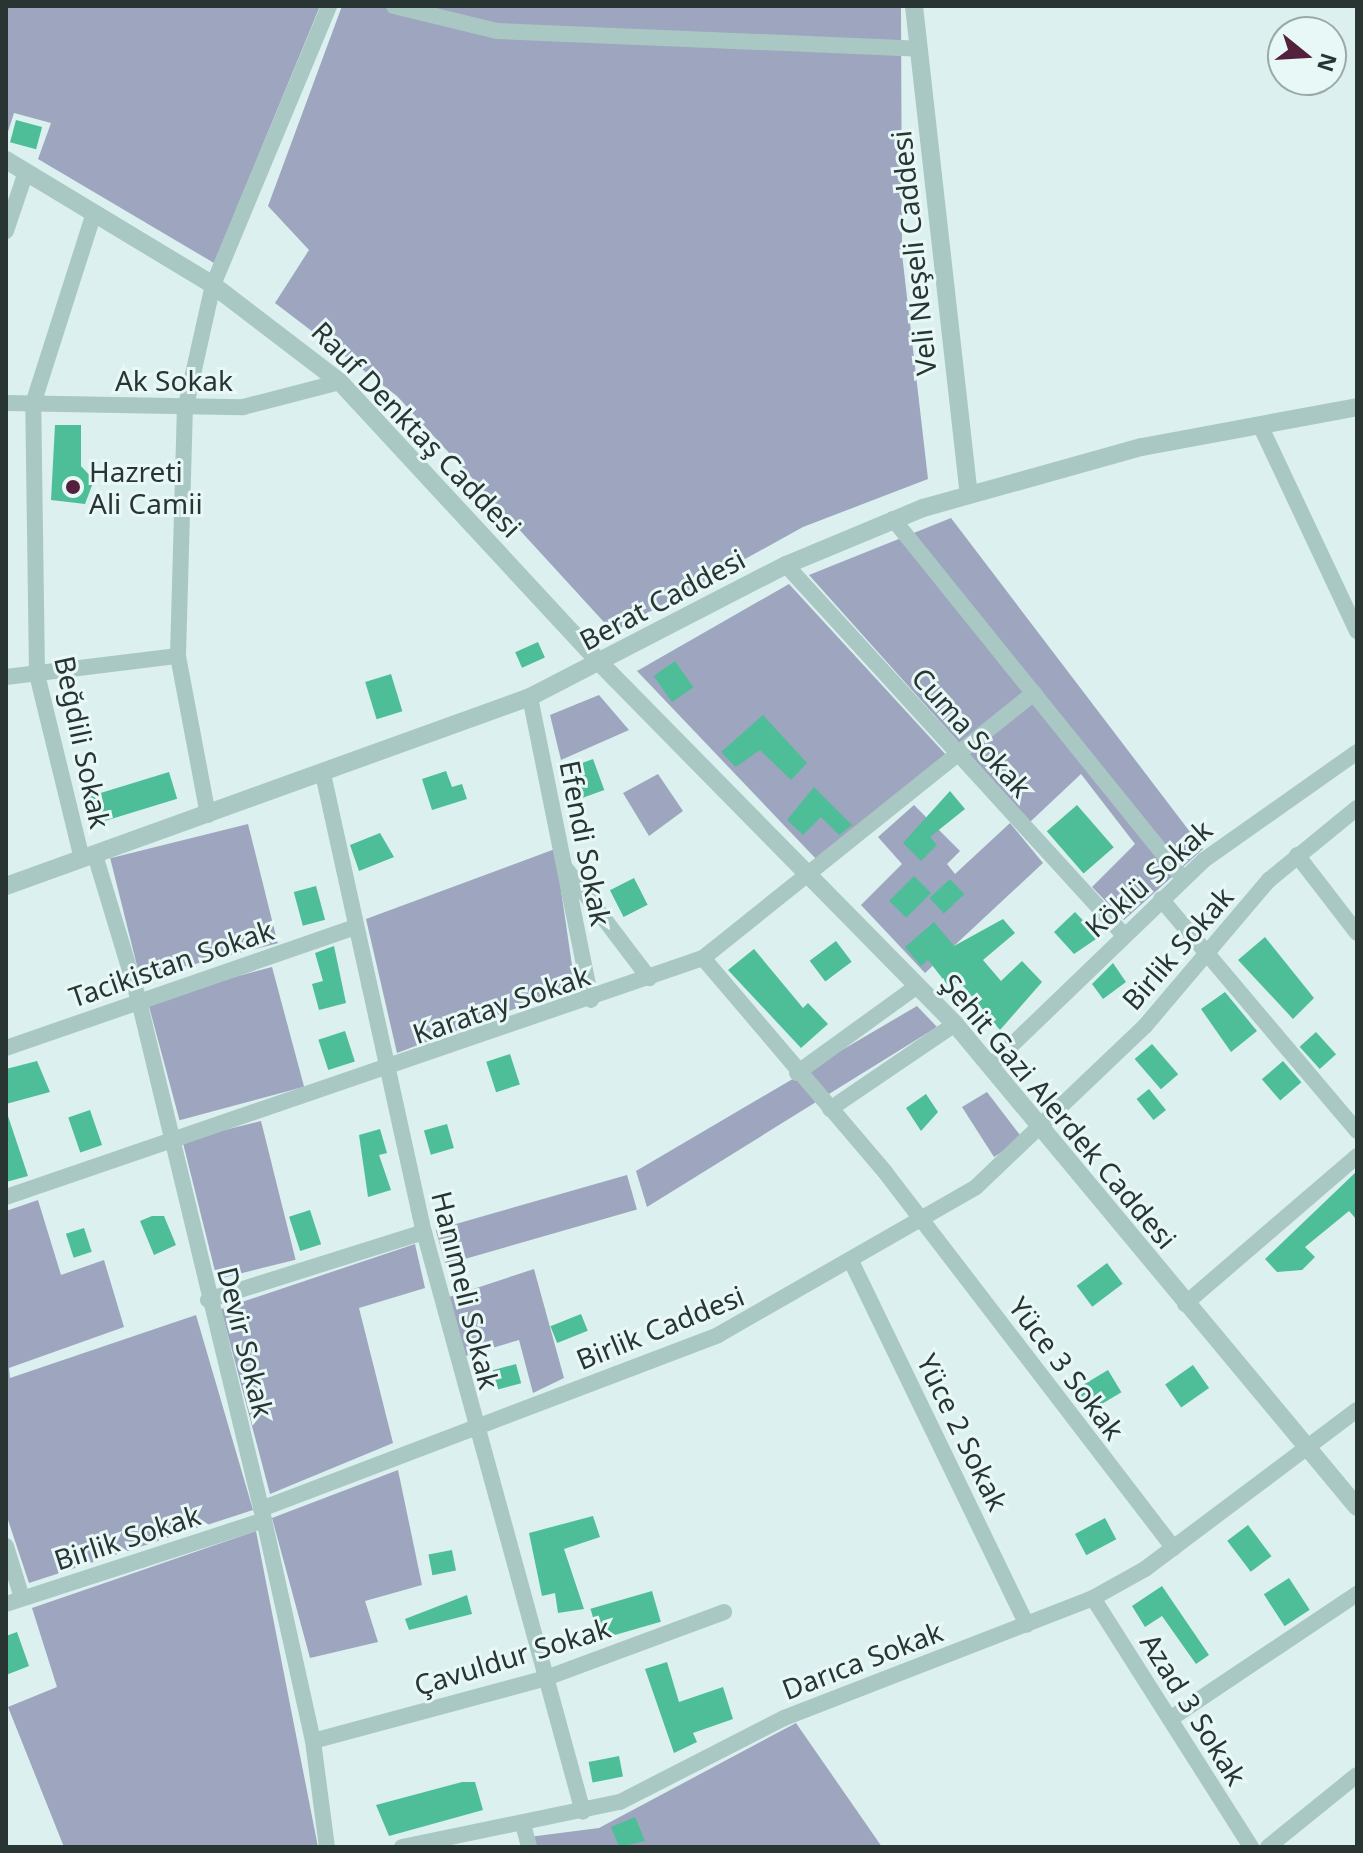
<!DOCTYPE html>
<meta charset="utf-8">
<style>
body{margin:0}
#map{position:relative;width:1363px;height:1853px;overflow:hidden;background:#dcf0ef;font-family:"Noto Sans",sans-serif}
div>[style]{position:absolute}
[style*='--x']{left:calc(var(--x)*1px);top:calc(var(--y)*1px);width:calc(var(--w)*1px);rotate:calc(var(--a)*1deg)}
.green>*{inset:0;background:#9da6be;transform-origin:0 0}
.building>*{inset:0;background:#4dbe97;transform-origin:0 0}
.minor>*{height:16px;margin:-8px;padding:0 8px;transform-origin:8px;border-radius:8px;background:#a9c8c4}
.tertiary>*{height:18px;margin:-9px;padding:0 9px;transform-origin:9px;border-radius:9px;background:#a9c8c4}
.dots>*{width:22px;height:22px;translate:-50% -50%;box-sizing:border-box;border:4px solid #e8f8f7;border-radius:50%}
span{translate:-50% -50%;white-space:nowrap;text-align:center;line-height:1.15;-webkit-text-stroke:6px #e8f8f7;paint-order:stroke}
.street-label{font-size:28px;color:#283532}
.poi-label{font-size:28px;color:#283532}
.left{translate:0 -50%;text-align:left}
.frame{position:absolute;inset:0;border:8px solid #283532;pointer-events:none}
.north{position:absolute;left:1267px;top:16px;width:80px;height:80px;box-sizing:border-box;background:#e8f8f7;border:2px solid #9baaa8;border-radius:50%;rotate:108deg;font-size:22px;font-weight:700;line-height:32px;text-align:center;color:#283532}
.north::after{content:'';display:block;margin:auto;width:28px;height:36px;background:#54213c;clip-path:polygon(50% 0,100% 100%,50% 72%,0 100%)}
</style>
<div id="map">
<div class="green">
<div style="clip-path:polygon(6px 6px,320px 6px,214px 263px,38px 159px,51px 123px,14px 113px,6px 138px)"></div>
<div style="clip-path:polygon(342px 6px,901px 6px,902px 254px,928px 479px,803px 527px,613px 632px,397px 396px,275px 303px,309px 250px,268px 206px)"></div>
<div style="clip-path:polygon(951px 518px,1203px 849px,1124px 920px,1092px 887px,1135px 844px,1081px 774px,1030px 822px,809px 575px)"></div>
<div style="clip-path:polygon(789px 584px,948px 757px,818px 861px,637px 671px)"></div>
<div style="clip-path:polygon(599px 695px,629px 730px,561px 760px,550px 715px)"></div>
<div style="clip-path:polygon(658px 774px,683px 811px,649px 836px,623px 793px)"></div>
<div style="clip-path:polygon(914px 805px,960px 851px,947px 864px,955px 874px,1010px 823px,1043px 863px,925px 973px,861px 905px,902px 864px,878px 837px)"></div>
<div style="left:248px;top:824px;width:123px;height:142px;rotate:76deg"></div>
<div style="clip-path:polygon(555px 849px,575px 986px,397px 1053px,366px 919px)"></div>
<div style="left:272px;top:967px;width:124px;height:129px;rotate:75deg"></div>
<div style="clip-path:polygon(917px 1006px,937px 1027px,647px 1207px,636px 1171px)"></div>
<div style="clip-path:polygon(987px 1092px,1023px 1139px,994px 1157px,962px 1107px)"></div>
<div style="left:261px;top:1121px;width:143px;height:81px;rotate:76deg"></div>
<div style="left:627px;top:1175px;width:36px;height:199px;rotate:74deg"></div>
<div style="clip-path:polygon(38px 1200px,61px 1275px,104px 1260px,124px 1327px,9px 1368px,10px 1378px,196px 1315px,253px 1510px,29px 1583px,6px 1514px,6px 1211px)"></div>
<div style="clip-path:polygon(415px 1244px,425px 1288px,359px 1308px,393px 1443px,270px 1494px,221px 1309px)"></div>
<div style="clip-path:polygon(534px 1269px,564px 1378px,533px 1393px,519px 1340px,465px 1356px,449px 1297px)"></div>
<div style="clip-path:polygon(398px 1470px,422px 1585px,365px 1601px,378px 1642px,310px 1658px,272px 1518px)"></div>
<div style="clip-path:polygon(256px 1531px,318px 1847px,64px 1847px,8px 1707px,57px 1687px,32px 1608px)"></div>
<div style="clip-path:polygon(796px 1723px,882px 1847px,532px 1847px,529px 1837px,599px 1828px)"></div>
</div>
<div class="building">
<div style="left:16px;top:120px;width:27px;height:23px;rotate:15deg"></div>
<div style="clip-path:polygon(55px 425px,81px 425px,81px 466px,94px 480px,85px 504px,51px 500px)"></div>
<div style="left:538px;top:642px;width:17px;height:25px;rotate:66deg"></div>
<div style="left:675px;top:661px;width:32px;height:26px;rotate:55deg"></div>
<div style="left:391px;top:674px;width:39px;height:27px;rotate:73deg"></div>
<div style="clip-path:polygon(763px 715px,807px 763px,791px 780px,760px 750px,736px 767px,721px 752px)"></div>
<div style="left:593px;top:759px;width:33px;height:25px;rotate:70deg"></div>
<div style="clip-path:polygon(446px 771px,452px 787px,462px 784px,467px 799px,432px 810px,422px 779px)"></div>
<div style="left:169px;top:772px;width:28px;height:86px;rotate:73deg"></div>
<div style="clip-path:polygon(814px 787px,852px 825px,839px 835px,821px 817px,803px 835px,787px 820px)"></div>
<div style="clip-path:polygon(950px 791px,965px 809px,930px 837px,937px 845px,921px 861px,903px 843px)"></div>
<div style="left:1077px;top:805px;width:56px;height:40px;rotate:49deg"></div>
<div style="clip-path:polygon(380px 833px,394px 857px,359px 871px,350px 845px)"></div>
<div style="left:914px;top:876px;width:24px;height:35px;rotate:45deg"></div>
<div style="left:634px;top:878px;width:30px;height:27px;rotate:63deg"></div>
<div style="left:950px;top:879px;width:21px;height:28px;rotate:47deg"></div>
<div style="left:316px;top:886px;width:35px;height:23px;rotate:75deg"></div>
<div style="clip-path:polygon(1075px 912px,1099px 937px,1074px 954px,1054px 932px)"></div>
<div style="clip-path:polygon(1003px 919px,1015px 933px,983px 960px,1001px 981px,1022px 961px,1042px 982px,1000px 1030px,959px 981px,950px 988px,928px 960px,921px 966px,905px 947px,934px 922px,954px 946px)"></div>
<div style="clip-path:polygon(1265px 937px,1314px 998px,1293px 1019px,1238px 960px)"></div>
<div style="left:836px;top:941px;width:26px;height:33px;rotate:53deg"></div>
<div style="clip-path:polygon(334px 946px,346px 1003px,319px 1010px,312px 984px,323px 981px,315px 953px)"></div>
<div style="clip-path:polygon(754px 949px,803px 1008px,808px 1003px,828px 1024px,801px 1048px,728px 970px)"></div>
<div style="clip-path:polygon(1113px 963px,1126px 982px,1103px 999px,1092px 984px)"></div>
<div style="clip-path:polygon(1225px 992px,1257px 1031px,1231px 1052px,1201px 1009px)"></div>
<div style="left:345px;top:1031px;width:32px;height:28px;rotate:72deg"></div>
<div style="left:1316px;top:1032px;width:30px;height:22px;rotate:48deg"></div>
<div style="left:1152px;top:1044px;width:40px;height:23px;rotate:49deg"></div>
<div style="left:510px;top:1054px;width:32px;height:25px;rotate:72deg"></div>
<div style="clip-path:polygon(37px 1061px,50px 1092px,6px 1104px,6px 1069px)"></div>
<div style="left:1283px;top:1061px;width:28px;height:28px;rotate:49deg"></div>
<div style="left:1149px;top:1089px;width:27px;height:16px;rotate:51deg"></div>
<div style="clip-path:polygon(926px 1094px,938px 1112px,921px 1131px,906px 1108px)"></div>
<div style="clip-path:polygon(6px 1110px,28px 1176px,6px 1182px)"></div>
<div style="left:90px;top:1110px;width:37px;height:23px;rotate:71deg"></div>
<div style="left:447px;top:1124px;width:25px;height:24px;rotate:74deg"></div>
<div style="clip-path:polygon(380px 1129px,387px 1153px,379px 1155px,391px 1190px,368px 1197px,359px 1135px)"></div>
<div style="clip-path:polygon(1357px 1171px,1357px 1220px,1349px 1211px,1305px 1247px,1315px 1257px,1302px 1270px,1277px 1272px,1265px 1259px)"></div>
<div style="left:310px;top:1210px;width:36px;height:22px;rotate:72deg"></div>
<div style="clip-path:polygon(152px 1216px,164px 1216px,176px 1245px,154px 1255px,140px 1221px)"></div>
<div style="left:84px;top:1228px;width:25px;height:19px;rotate:72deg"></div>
<div style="left:1107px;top:1263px;width:26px;height:38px;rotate:53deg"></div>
<div style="left:581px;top:1314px;width:18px;height:33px;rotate:68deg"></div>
<div style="left:516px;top:1364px;width:20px;height:24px;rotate:75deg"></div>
<div style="left:1193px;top:1365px;width:28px;height:34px;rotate:55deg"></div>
<div style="left:1108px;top:1370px;width:26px;height:36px;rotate:59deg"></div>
<div style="clip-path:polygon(593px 1516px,600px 1537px,564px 1549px,584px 1609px,558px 1613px,555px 1593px,542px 1596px,529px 1533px)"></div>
<div style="left:1105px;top:1518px;width:24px;height:34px;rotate:62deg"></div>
<div style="left:1248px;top:1525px;width:39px;height:26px;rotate:53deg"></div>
<div style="left:452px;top:1550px;width:21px;height:24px;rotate:79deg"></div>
<div style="left:1289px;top:1578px;width:38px;height:30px;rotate:57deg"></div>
<div style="clip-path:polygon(1162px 1586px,1209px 1655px,1196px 1664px,1162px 1616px,1145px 1627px,1132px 1606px)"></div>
<div style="left:652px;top:1591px;width:32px;height:64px;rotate:74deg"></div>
<div style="clip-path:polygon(467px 1595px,472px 1614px,409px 1630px,405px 1619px)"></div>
<div style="clip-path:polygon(17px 1632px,29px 1666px,6px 1675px,6px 1636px)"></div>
<div style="clip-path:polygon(667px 1662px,679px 1702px,723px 1687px,733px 1719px,693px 1733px,697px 1742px,674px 1753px,645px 1669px)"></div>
<div style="left:619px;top:1756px;width:21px;height:31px;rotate:79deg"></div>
<div style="clip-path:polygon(462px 1782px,475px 1782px,483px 1810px,389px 1836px,376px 1805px)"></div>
<div style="clip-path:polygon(635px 1817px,645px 1841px,619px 1847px,611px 1827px)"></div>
</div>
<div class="minor">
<div style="--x:394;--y:6;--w:106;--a:13.6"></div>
<div style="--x:497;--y:31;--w:422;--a:2.4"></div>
<div style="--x:6;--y:231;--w:62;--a:-71.3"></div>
<div style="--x:6;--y:403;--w:237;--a:1"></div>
<div style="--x:243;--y:407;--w:100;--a:-14.5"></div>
<div style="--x:1260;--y:425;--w:228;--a:64.8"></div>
<div style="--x:893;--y:519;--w:462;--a:51.1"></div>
<div style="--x:786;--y:565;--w:498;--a:47.6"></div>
<div style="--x:6;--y:677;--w:173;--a:-7"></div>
<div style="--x:530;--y:697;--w:309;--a:78.6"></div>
<div style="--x:323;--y:774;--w:469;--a:77.6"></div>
<div style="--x:424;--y:1232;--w:601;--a:74.67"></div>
<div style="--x:208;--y:815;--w:162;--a:-100.7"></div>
<div style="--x:178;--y:656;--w:246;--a:-88.4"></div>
<div style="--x:185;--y:410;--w:128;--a:-77.4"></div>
<div style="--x:213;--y:285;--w:302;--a:-67.4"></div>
<div style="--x:95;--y:855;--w:152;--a:73.2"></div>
<div style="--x:139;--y:1001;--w:534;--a:76.46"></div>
<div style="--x:264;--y:1520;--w:226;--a:77.5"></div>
<div style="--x:313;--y:1741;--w:107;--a:82.5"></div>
<div style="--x:1297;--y:855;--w:98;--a:52.4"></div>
<div style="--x:82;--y:859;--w:190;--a:-103.7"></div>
<div style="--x:37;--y:674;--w:270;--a:-90.8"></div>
<div style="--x:33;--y:404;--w:201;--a:-72.3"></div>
<div style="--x:567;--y:870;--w:136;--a:52.8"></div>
<div style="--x:1161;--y:899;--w:304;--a:49.8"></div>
<div style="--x:703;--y:958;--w:281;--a:49.6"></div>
<div style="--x:885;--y:1172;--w:474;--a:52.5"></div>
<div style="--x:6;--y:1048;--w:367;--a:-19.1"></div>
<div style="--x:991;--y:1065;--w:296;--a:-43.9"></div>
<div style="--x:1204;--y:860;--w:187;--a:-35.2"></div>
<div style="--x:797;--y:1073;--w:148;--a:-35.9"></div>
<div style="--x:830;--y:1109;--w:151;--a:-34.2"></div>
<div style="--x:6;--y:1197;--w:737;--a:-18.93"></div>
<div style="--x:703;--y:958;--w:424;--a:-38.7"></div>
<div style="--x:851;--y:1261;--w:404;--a:64.2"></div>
<div style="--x:208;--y:1300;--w:226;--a:-17.5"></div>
<div style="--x:1185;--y:1304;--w:227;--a:-40.7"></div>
<div style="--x:261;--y:1509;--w:489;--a:-20.8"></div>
<div style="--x:718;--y:1335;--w:297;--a:-29.8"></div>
<div style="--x:976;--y:1187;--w:233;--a:-43.6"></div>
<div style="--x:1145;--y:1026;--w:192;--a:-49.7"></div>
<div style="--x:1269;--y:880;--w:114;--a:-39.3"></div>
<div style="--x:6;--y:1546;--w:54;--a:72.9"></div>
<div style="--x:1093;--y:1598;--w:295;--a:57.6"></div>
<div style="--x:6;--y:1604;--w:271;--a:-18"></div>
<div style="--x:1170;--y:1719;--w:225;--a:-33.8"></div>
<div style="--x:313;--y:1741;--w:241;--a:-15.1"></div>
<div style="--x:546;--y:1678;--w:190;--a:-20.3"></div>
<div style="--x:523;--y:1824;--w:24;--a:75"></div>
<div style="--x:402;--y:1847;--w:223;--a:-11.7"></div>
<div style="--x:620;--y:1802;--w:184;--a:-27.1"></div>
<div style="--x:784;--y:1718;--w:331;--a:-21.2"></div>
<div style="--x:1093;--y:1598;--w:60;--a:-29.1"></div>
<div style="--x:1145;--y:1569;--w:265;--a:-36.9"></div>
<div style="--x:1268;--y:1847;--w:114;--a:-39"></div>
</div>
<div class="tertiary">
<div style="--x:914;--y:6;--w:491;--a:83.6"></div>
<div style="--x:6;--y:160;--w:242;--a:31.1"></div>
<div style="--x:213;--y:285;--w:160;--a:37.4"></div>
<div style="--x:340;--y:382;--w:384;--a:47.2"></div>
<div style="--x:601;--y:664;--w:505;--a:45.48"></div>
<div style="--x:955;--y:1024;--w:628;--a:50.23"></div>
<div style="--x:6;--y:886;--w:557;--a:-19.83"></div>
<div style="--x:530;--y:697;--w:288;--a:-27.3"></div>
<div style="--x:786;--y:565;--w:148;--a:-22.6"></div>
<div style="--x:923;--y:508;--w:227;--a:-15.6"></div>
<div style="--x:1142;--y:447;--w:219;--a:-10.5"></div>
</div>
<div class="dots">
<div style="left:73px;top:487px;background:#54213c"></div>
</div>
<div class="street-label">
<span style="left:913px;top:253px;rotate:-96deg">Veli Neşeli Caddesi</span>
<span style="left:174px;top:380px">Ak Sokak</span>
<span style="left:417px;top:429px;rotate:46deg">Rauf Denktaş Caddesi</span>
<span style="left:662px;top:599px;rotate:-28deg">Berat Caddesi</span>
<span style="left:972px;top:732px;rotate:48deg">Cuma Sokak</span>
<span style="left:83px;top:742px;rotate:78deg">Beğdili Sokak</span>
<span style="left:586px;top:843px;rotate:79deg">Efendi Sokak</span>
<span style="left:1148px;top:878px;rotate:-42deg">Köklü Sokak</span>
<span style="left:1177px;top:948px;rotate:-49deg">Birlik Sokak</span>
<span style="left:171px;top:963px;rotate:-19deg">Tacikistan Sokak</span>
<span style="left:501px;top:1004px;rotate:-19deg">Karatay Sokak</span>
<span style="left:1059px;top:1111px;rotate:50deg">Şehit Gazi Alerdek Caddesi</span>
<span style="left:466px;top:1290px;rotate:76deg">Hanımeli Sokak</span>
<span style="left:660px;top:1327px;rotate:-22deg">Birlik Caddesi</span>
<span style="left:246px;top:1342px;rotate:76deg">Devir Sokak</span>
<span style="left:1067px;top:1368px;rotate:53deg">Yüce 3 Sokak</span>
<span style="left:963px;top:1432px;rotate:64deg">Yüce 2 Sokak</span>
<span style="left:127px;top:1537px;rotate:-18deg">Birlik Sokak</span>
<span style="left:512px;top:1656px;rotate:-17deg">Çavuldur Sokak</span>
<span style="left:862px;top:1660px;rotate:-21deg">Darıca Sokak</span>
<span style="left:1194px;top:1709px;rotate:58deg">Azad 3 Sokak</span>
</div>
<div class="poi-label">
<span class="left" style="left:89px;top:487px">Hazreti<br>Ali Camii</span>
</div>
<div class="frame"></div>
<div class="north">N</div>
</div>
